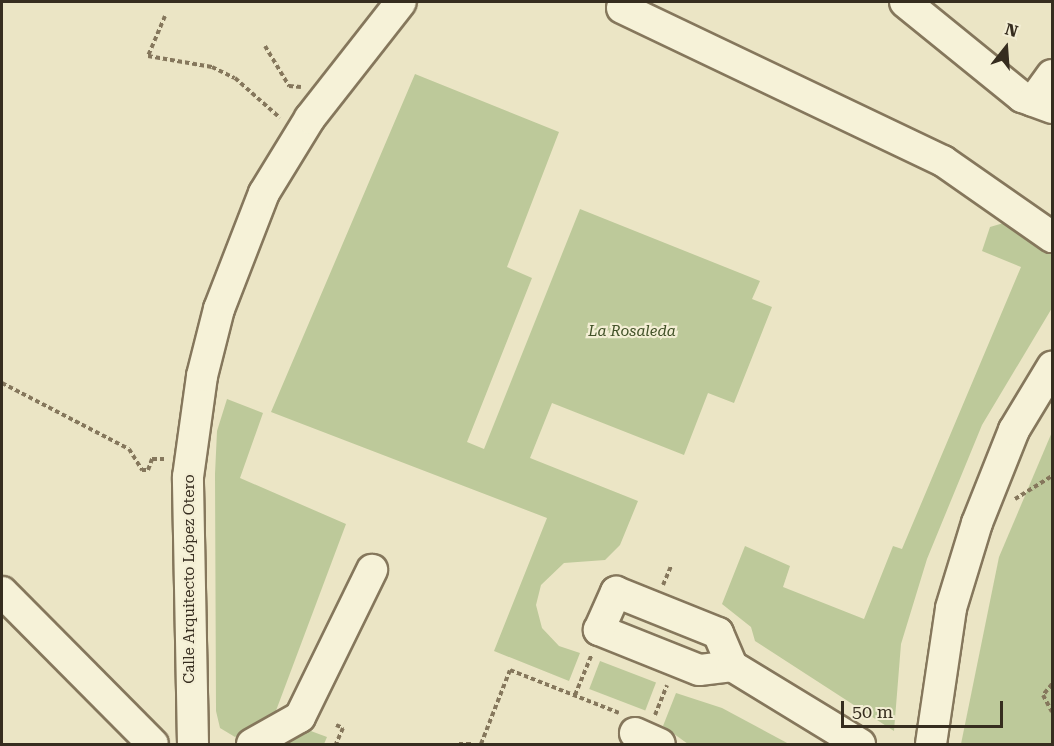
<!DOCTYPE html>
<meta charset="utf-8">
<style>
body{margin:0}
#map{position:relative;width:1054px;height:746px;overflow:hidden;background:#ebe5c5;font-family:"Roboto Serif",serif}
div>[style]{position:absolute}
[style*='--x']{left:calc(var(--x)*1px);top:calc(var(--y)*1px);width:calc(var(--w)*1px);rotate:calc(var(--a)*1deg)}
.green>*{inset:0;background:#bdc99a;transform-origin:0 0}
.path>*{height:4px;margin-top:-2px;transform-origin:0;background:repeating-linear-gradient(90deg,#85775c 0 4.5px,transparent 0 7.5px)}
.roads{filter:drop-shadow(2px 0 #85775c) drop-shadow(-2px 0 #85775c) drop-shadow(0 2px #85775c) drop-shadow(0 -2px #85775c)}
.minor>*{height:30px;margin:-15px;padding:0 15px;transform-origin:15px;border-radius:15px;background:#f6f2d8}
span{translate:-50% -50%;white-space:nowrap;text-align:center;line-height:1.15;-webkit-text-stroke:4.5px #f3eed4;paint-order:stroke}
.park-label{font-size:15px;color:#415127;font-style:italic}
.street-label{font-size:15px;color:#362d1f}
.frame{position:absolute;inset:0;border:3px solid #362d1f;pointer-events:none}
.north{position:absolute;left:976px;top:18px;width:60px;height:60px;-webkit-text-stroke:4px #f3eed4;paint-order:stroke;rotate:17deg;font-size:16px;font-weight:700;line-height:24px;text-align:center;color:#362d1f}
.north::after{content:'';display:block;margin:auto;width:21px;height:27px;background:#362d1f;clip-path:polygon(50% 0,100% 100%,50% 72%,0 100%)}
.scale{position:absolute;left:841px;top:701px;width:162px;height:27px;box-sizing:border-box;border:3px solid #362d1f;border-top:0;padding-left:8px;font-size:18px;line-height:21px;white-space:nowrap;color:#362d1f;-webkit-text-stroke:4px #f3eed4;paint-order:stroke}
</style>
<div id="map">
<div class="green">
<div style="clip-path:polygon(415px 74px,559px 132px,507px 267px,532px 278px,467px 442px,484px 449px,580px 209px,760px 281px,752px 299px,772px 307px,734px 403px,708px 393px,684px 455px,552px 403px,530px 458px,638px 501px,620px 545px,605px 560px,564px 563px,541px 585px,536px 605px,542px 628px,559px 646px,580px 653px,569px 681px,494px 651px,547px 518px,271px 412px)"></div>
<div style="clip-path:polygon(1007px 222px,1052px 254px,1052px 308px,982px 425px,927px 559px,901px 644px,894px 731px,755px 641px,751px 627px,722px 604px,745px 546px,790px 566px,783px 587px,864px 619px,893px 546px,902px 549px,1021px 267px,982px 251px,990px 227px)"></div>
<div style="clip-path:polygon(227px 399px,263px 413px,240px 478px,346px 524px,274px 716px,235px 737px,220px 728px,216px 711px,215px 474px,217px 431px)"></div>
<div style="clip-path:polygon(1052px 432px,1052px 744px,961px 744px,999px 557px)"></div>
<div style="left:600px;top:661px;width:60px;height:30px;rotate:21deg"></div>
<div style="clip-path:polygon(676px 693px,722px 708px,789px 744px,688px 744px,663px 726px)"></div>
<div style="clip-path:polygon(300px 727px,327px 737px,324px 744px,280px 744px)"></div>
</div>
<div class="path">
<div style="--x:165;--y:16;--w:43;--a:113"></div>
<div style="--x:148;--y:56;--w:65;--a:9.8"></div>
<div style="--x:212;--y:67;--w:25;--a:26"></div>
<div style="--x:235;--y:78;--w:60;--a:41.6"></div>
<div style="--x:265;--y:46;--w:47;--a:59"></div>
<div style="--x:289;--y:86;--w:12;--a:5"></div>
<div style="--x:2;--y:383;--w:143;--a:27.5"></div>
<div style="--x:129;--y:449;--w:25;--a:58"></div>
<div style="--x:142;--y:470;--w:6;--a:0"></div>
<div style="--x:148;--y:470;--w:12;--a:-70"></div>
<div style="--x:152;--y:459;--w:15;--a:0"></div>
<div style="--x:1015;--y:499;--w:44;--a:-31.9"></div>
<div style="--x:663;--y:585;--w:21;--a:-67"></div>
<div style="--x:1052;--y:684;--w:14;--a:129"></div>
<div style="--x:1043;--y:695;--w:19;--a:62"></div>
<div style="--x:575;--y:695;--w:44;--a:-67.5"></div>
<div style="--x:655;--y:715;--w:32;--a:-68"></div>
<div style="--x:336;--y:725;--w:8;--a:23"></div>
<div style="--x:343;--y:728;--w:17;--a:114"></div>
<div style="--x:459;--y:744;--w:12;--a:0"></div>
<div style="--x:481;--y:744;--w:79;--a:-68.6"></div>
<div style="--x:510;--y:670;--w:117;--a:21.5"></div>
</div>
<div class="roads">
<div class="minor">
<div style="--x:905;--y:2;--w:151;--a:39.1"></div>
<div style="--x:1022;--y:97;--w:32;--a:20"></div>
<div style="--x:622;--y:8;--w:356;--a:25.5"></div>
<div style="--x:943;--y:161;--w:133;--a:34.9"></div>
<div style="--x:1033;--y:101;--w:32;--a:-54"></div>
<div style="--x:2;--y:592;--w:214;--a:45.2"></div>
<div style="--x:732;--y:666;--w:33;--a:173"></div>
<div style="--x:699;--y:670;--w:108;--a:-158.2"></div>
<div style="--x:599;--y:630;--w:42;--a:-65.9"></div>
<div style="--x:616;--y:592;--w:110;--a:21.9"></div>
<div style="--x:718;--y:633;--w:36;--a:67"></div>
<div style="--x:732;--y:666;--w:150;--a:31.4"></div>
<div style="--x:635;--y:733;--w:27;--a:24"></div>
<div style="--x:193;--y:744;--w:267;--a:-91.1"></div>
<div style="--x:188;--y:477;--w:102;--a:-82.1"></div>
<div style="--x:202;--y:376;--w:69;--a:-75.8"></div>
<div style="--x:219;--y:309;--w:124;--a:-68.8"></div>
<div style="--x:264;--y:193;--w:88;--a:-58.5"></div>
<div style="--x:310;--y:118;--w:147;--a:-51.9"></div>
<div style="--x:252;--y:744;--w:55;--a:-29.4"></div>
<div style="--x:300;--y:717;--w:164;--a:-63.9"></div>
<div style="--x:931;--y:744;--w:137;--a:-81.6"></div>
<div style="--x:951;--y:608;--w:89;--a:-73"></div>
<div style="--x:977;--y:523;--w:100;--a:-68.3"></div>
<div style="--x:1014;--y:430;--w:74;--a:-58.9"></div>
</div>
</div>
<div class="park-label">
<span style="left:632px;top:332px">La Rosaleda</span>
</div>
<div class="street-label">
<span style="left:190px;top:579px;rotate:-90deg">Calle Arquitecto López Otero</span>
</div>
<div class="frame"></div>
<div class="north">N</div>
<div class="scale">50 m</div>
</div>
